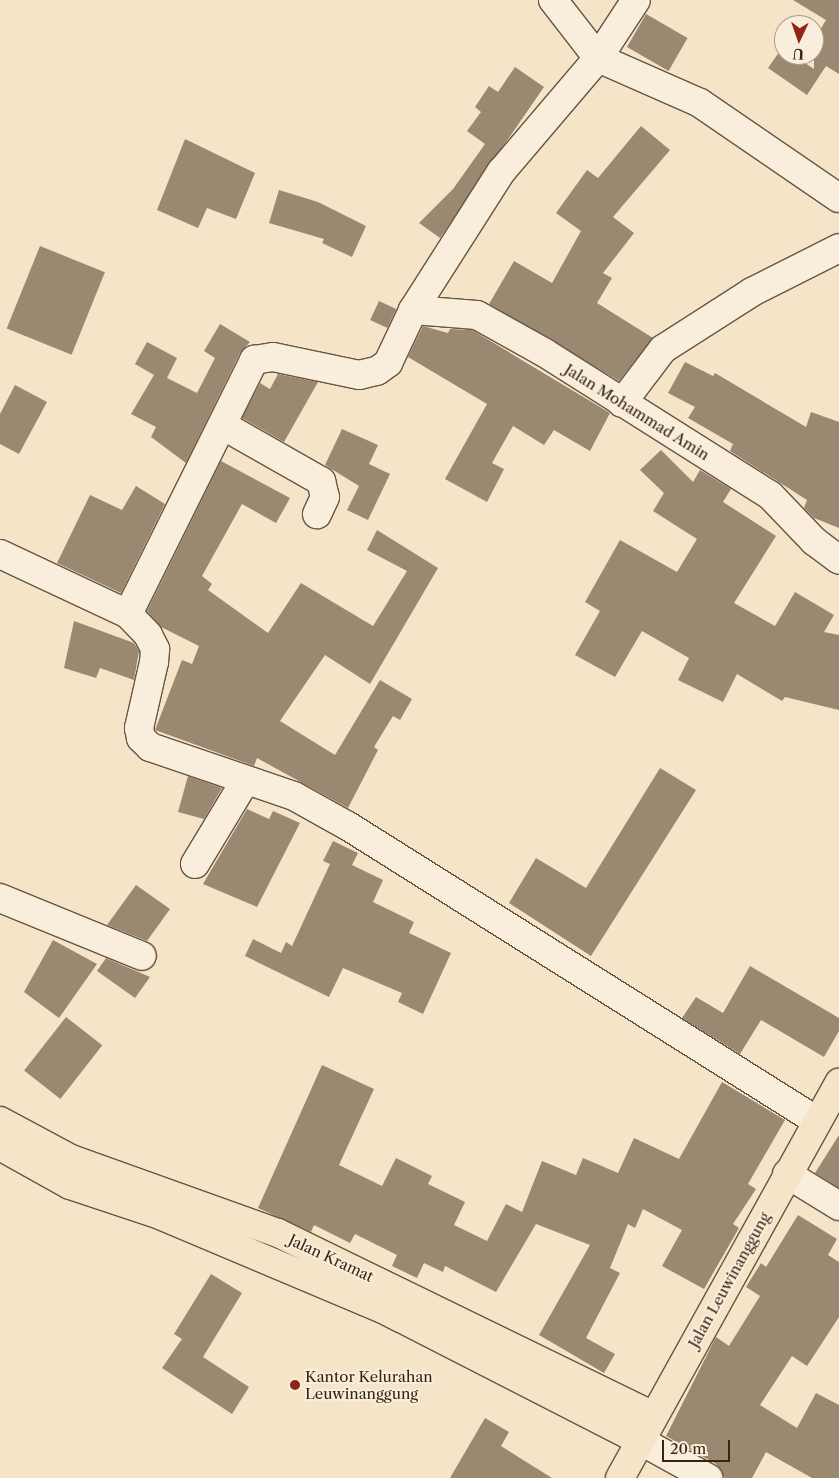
<!DOCTYPE html>
<style>
body{margin:0}
#map{position:relative;width:839px;height:1478px;overflow:hidden;background:#f6e4c9;font-family:"Libre Caslon Text",serif}
div>[style]{position:absolute}
[style*='--x']{left:calc(var(--x)*1px);top:calc(var(--y)*1px);width:calc(var(--w)*1px);rotate:calc(var(--a)*1deg)}
.building>*{inset:0;background:#9a8871;transform-origin:0 0}
.roads{filter:drop-shadow(1px 0 #675540) drop-shadow(-1px 0 #675540) drop-shadow(0 1px #675540) drop-shadow(0 -1px #675540)}
.minor>*{height:28px;margin:-14px;padding:0 14px;transform-origin:14px;border-radius:14px;background:#f9eddc}
.major>*{height:28px;margin:-14px;padding:0 14px;transform-origin:14px;border-radius:14px;background:#f6e4c9}
.dots>*{width:14px;height:14px;translate:-50% -50%;box-sizing:border-box;border:2px solid #f9eddc;border-radius:50%}
span{translate:-50% -50%;white-space:nowrap;text-align:center;line-height:1.15;-webkit-text-stroke:4px #f9eddc;paint-order:stroke}
.street-label{font-size:15px;color:#372512}
.poi-label{font-size:15px;color:#372512}
.left{translate:0 -50%;text-align:left}
.north{position:absolute;left:774px;top:15px;width:50px;height:50px;box-sizing:border-box;background:#f9eddc;border:1px solid #ab9d8b;border-radius:50%;rotate:183deg;font-size:14px;font-weight:700;line-height:20px;text-align:center;color:#372512}
.north::after{content:'';display:block;margin:auto;width:18px;height:22px;background:#8f2418;clip-path:polygon(50% 0,100% 100%,50% 72%,0 100%)}
.scale{position:absolute;left:662px;top:1440px;width:68px;height:22px;box-sizing:border-box;border:2px solid #372512;border-top:0;padding-left:6px;font-size:15px;line-height:18px;white-space:nowrap;color:#372512;-webkit-text-stroke:4px #f9eddc;paint-order:stroke}
</style>
<div id="map">
<div class="building">
<div style="clip-path:polygon(793px 0,839px 0,839px 74px,826px 66px,807px 95px,768px 68px,782px 48px,784px 55px,793px 55px,814px 69px,814px 40px,826px 20px)"></div>
<div style="left:646px;top:14px;width:48px;height:38px;rotate:30deg"></div>
<div style="clip-path:polygon(515px 67px,544px 87px,440px 238px,419px 223px,453px 189px,485px 144px,467px 131px,481px 112px,475px 107px,489px 86px,498px 92px)"></div>
<div style="clip-path:polygon(641px 126px,670px 150px,613px 217px,634px 233px,603px 273px,612px 278px,597px 303px,653px 338px,619px 381px,489px 304px,514px 261px,552px 283px,581px 231px,556px 213px,587px 170px,598px 178px)"></div>
<div style="clip-path:polygon(185px 139px,255px 173px,236px 219px,207px 208px,198px 228px,157px 210px)"></div>
<div style="clip-path:polygon(279px 190px,318px 202px,366px 226px,352px 257px,322px 243px,324px 239px,269px 223px)"></div>
<div style="left:40px;top:246px;width:70px;height:89px;rotate:22deg"></div>
<div style="left:379px;top:301px;width:19px;height:21px;rotate:25deg"></div>
<div style="clip-path:polygon(220px 324px,250px 342px,240px 353px,186px 463px,151px 437px,156px 427px,131px 414px,154px 375px,135px 364px,147px 342px,177px 358px,167px 378px,197px 393px,215px 358px,204px 351px)"></div>
<div style="clip-path:polygon(423px 326px,448px 333px,450px 329px,472px 330px,610px 413px,590px 451px,554px 430px,544px 445px,513px 426px,492px 463px,504px 469px,487px 502px,445px 479px,487px 404px,408px 357px)"></div>
<div style="clip-path:polygon(685px 362px,713px 376px,715px 373px,806px 427px,811px 412px,839px 422px,839px 528px,814px 518px,804px 508px,807px 500px,730px 451px,733px 444px,688px 418px,695px 407px,668px 393px)"></div>
<div style="clip-path:polygon(278px 374px,318px 382px,284px 442px,242px 418px,260px 383px,270px 389px)"></div>
<div style="clip-path:polygon(15px 385px,47px 402px,19px 454px,0 444px,0 414px)"></div>
<div style="clip-path:polygon(342px 429px,378px 445px,369px 464px,390px 474px,368px 520px,347px 510px,359px 486px,325px 465px)"></div>
<div style="clip-path:polygon(661px 450px,693px 482px,700px 470px,731px 489px,723px 502px,776px 536px,734px 603px,775px 626px,795px 592px,834px 615px,824px 632px,839px 635px,839px 710px,785px 697px,782px 701px,737px 674px,723px 702px,678px 680px,689px 658px,642px 631px,615px 677px,575px 655px,600px 611px,585px 602px,620px 540px,677px 572px,697px 539px,653px 511px,664px 493px,640px 470px)"></div>
<div style="clip-path:polygon(221px 461px,290px 498px,276px 523px,242px 504px,202px 576px,212px 584px,208px 590px,268px 633px,301px 583px,373px 626px,407px 571px,367px 550px,377px 530px,438px 568px,370px 684px,325px 655px,280px 721px,335px 755px,380px 680px,412px 699px,400px 720px,393px 716px,374px 747px,378px 750px,348px 808px,257px 758px,254px 766px,155px 730px,182px 660px,192px 664px,199px 646px,161px 627px,147px 611px)"></div>
<div style="clip-path:polygon(136px 486px,165px 504px,121px 593px,57px 563px,90px 495px,122px 510px)"></div>
<div style="clip-path:polygon(74px 621px,134px 643px,139px 651px,134px 680px,100px 668px,96px 678px,64px 668px)"></div>
<div style="clip-path:polygon(660px 768px,696px 790px,591px 956px,509px 903px,536px 858px,586px 888px)"></div>
<div style="clip-path:polygon(188px 776px,222px 788px,204px 819px,178px 812px)"></div>
<div style="clip-path:polygon(247px 809px,269px 819px,273px 811px,300px 823px,257px 907px,203px 884px)"></div>
<div style="clip-path:polygon(333px 841px,358px 853px,352px 865px,383px 880px,373px 902px,414px 922px,409px 933px,451px 953px,423px 1014px,398px 1002px,402px 993px,343px 968px,329px 997px,245px 956px,253px 939px,281px 953px,286px 942px,292px 946px,330px 864px,323px 861px)"></div>
<div style="clip-path:polygon(136px 885px,170px 909px,147px 941px,107px 925px)"></div>
<div style="clip-path:polygon(53px 940px,97px 964px,59px 1018px,24px 992px)"></div>
<div style="clip-path:polygon(106px 958px,150px 977px,135px 998px,97px 971px)"></div>
<div style="clip-path:polygon(750px 966px,839px 1018px,839px 1031px,824px 1057px,761px 1020px,740px 1054px,682px 1018px,696px 997px,723px 1013px)"></div>
<div style="left:66px;top:1017px;width:46px;height:68px;rotate:38deg"></div>
<div style="clip-path:polygon(322px 1065px,374px 1089px,339px 1165px,382px 1186px,396px 1158px,432px 1176px,428px 1184px,465px 1202px,454px 1225px,487px 1241px,506px 1204px,522px 1212px,542px 1161px,576px 1175px,583px 1158px,618px 1173px,634px 1138px,679px 1159px,722px 1082px,785px 1120px,748px 1184px,756px 1189px,733px 1224px,739px 1228px,704px 1289px,662px 1266px,682px 1230px,643px 1209px,635px 1228px,628px 1224px,610px 1268px,620px 1273px,586px 1338px,615px 1354px,604px 1373px,539px 1335px,590px 1245px,536px 1224px,496px 1292px,445px 1266px,443px 1272px,424px 1263px,417px 1278px,392px 1266px,397px 1255px,355px 1234px,350px 1243px,314px 1225px,311px 1232px,258px 1208px)"></div>
<div style="clip-path:polygon(839px 1135px,839px 1188px,815px 1173px)"></div>
<div style="clip-path:polygon(798px 1215px,837px 1239px,828px 1255px,839px 1262px,839px 1317px,807px 1366px,792px 1356px,760px 1405px,797px 1428px,816px 1393px,839px 1405px,839px 1478px,812px 1478px,766px 1452px,752px 1478px,725px 1478px,716px 1464px,666px 1436px,716px 1337px,729px 1346px,760px 1296px,746px 1287px,761px 1263px,766px 1267px)"></div>
<div style="clip-path:polygon(211px 1274px,242px 1293px,203px 1357px,249px 1387px,232px 1414px,162px 1368px,182px 1339px,174px 1334px)"></div>
<div style="clip-path:polygon(485px 1418px,509px 1432px,501px 1446px,552px 1478px,450px 1478px)"></div>
</div>
<div class="roads">
<div class="minor">
<div style="--x:553;--y:0;--w:73;--a:52.2"></div>
<div style="--x:598;--y:58;--w:111;--a:23.8"></div>
<div style="--x:700;--y:103;--w:168;--a:34.4"></div>
<div style="--x:413;--y:310;--w:64;--a:4.5"></div>
<div style="--x:477;--y:315;--w:78;--a:29.2"></div>
<div style="--x:545;--y:353;--w:266;--a:32.3"></div>
<div style="--x:770;--y:495;--w:64;--a:46.3"></div>
<div style="--x:814;--y:541;--w:31;--a:37"></div>
<div style="--x:622;--y:403;--w:68;--a:-52.8"></div>
<div style="--x:663;--y:349;--w:106;--a:-32.6"></div>
<div style="--x:752;--y:292;--w:97;--a:-26.8"></div>
<div style="--x:224;--y:426;--w:112;--a:29.6"></div>
<div style="--x:321;--y:481;--w:16;--a:76"></div>
<div style="--x:325;--y:497;--w:19;--a:115"></div>
<div style="--x:0;--y:554;--w:141;--a:25.1"></div>
<div style="--x:128;--y:614;--w:29;--a:46"></div>
<div style="--x:148;--y:635;--w:16;--a:63"></div>
<div style="--x:155;--y:649;--w:13;--a:94"></div>
<div style="--x:154;--y:662;--w:68;--a:102.8"></div>
<div style="--x:139;--y:728;--w:10;--a:79"></div>
<div style="--x:141;--y:738;--w:13;--a:45"></div>
<div style="--x:150;--y:747;--w:152;--a:18.8"></div>
<div style="--x:294;--y:796;--w:62;--a:29.1"></div>
<div style="--x:348;--y:826;--w:554;--a:32.17"></div>
<div style="--x:128;--y:614;--w:284;--a:-63.6"></div>
<div style="--x:254;--y:360;--w:19;--a:-9"></div>
<div style="--x:273;--y:357;--w:88;--a:11.8"></div>
<div style="--x:359;--y:375;--w:18;--a:-13"></div>
<div style="--x:377;--y:371;--w:14;--a:-36"></div>
<div style="--x:388;--y:363;--w:59;--a:-64.7"></div>
<div style="--x:413;--y:310;--w:164;--a:-57.5"></div>
<div style="--x:501;--y:172;--w:150;--a:-49.6"></div>
<div style="--x:598;--y:58;--w:69;--a:-56.8"></div>
<div style="--x:195;--y:864;--w:97;--a:-58.9"></div>
<div style="--x:0;--y:898;--w:153;--a:22.2"></div>
<div style="--x:787;--y:1174;--w:61;--a:31.6"></div>
<div style="--x:641;--y:1441;--w:77;--a:28.9"></div>
</div>
<div class="major">
<div style="--x:0;--y:1121;--w:81;--a:28.2"></div>
<div style="--x:71;--y:1159;--w:220;--a:19.7"></div>
<div style="--x:278;--y:1233;--w:418;--a:26"></div>
<div style="--x:0;--y:1146;--w:80;--a:29.1"></div>
<div style="--x:70;--y:1185;--w:95;--a:18.4"></div>
<div style="--x:160;--y:1215;--w:242;--a:22.9"></div>
<div style="--x:383;--y:1309;--w:290;--a:27.1"></div>
<div style="--x:620;--y:1478;--w:452;--a:-61"></div>
</div>
</div>
<div class="dots">
<div style="left:295px;top:1385px;background:#8f2418"></div>
</div>
<div class="street-label">
<span style="left:637px;top:412px;rotate:32deg">Jalan Mohammad Amin</span>
<span style="left:331px;top:1258px;rotate:25deg">Jalan Kramat</span>
<span style="left:729px;top:1280px;rotate:-61deg">Jalan Leuwinanggung</span>
</div>
<div class="poi-label">
<span class="left" style="left:305px;top:1385px">Kantor Kelurahan<br>Leuwinanggung</span>
</div>
<div class="north">U</div>
<div class="scale">20 m</div>
</div>
